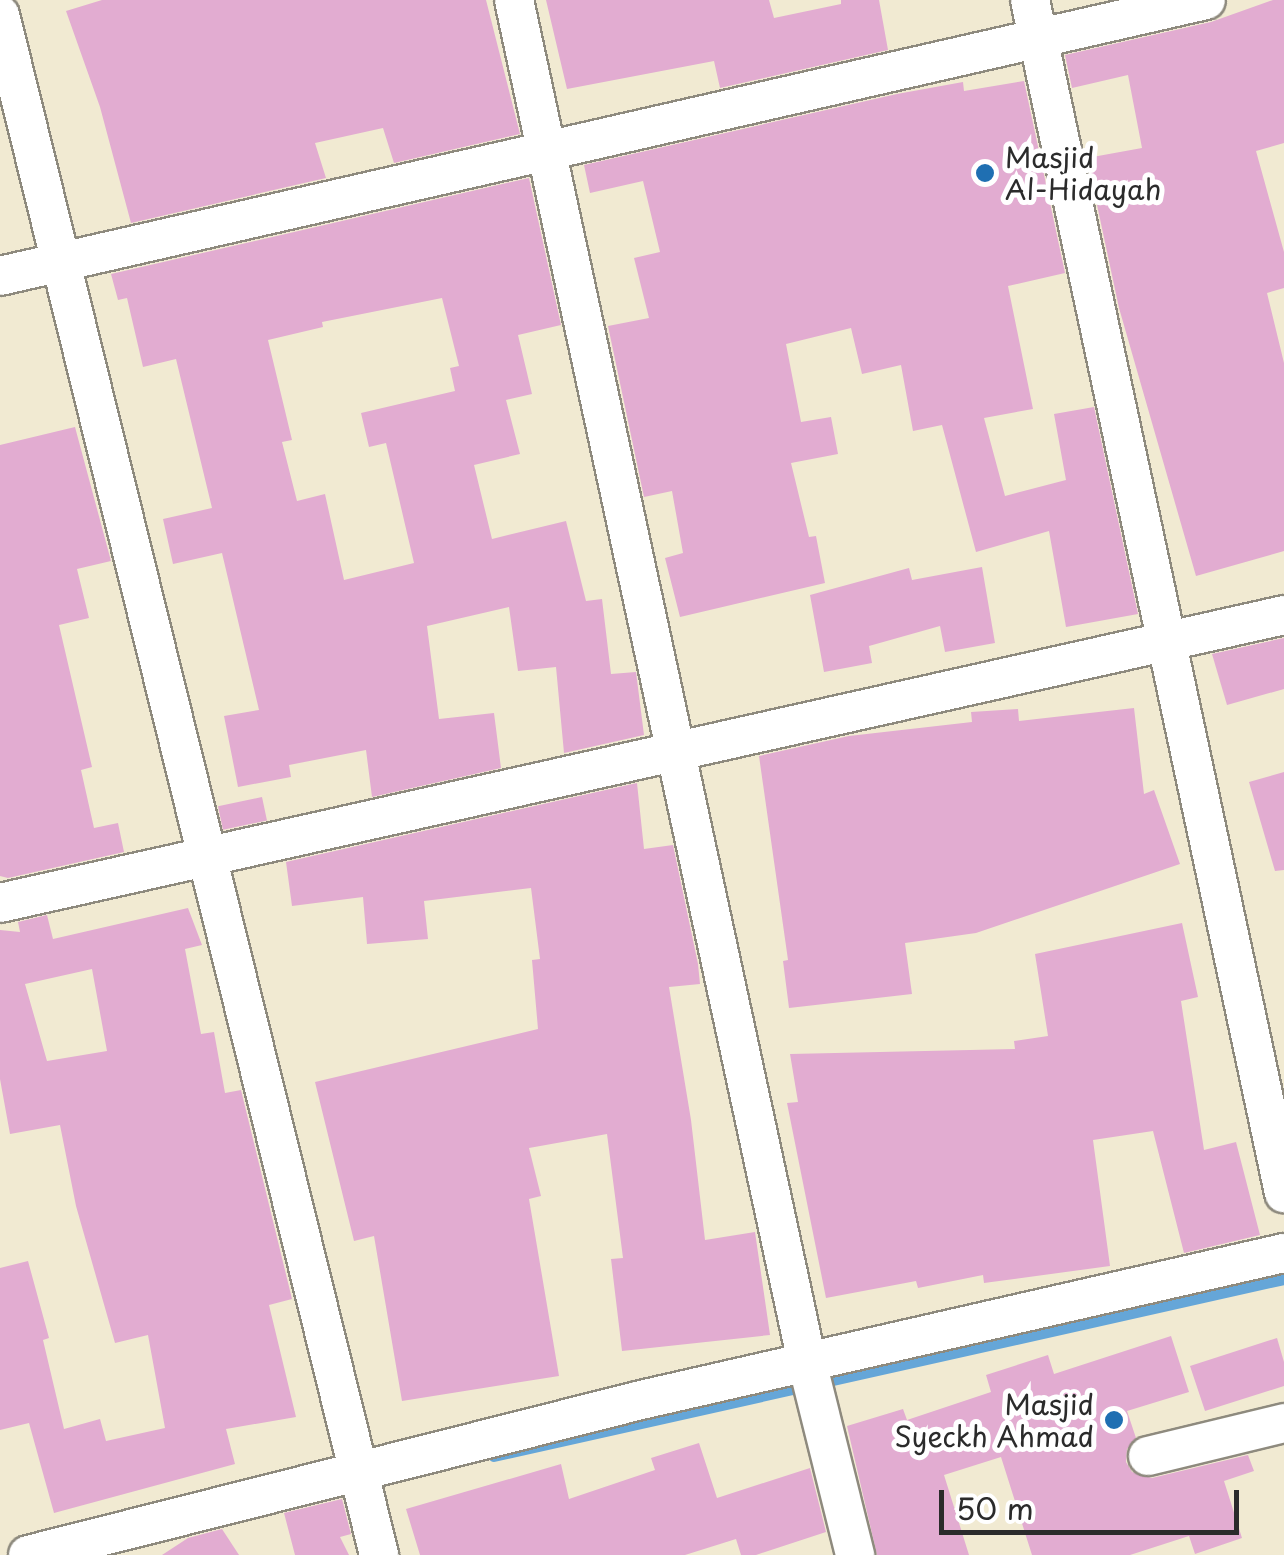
<!DOCTYPE html>
<style>
body{margin:0}
#map{position:relative;width:1284px;height:1555px;overflow:hidden;background:#f1ead2;font-family:"Playpen Sans",sans-serif}
div>[style]{position:absolute}
[style*='--x']{left:calc(var(--x)*1px);top:calc(var(--y)*1px);width:calc(var(--w)*1px);rotate:calc(var(--a)*1deg)}
.stream>*{height:12px;margin:-6px;padding:0 6px;transform-origin:6px;border-radius:6px;background:#65a6d8}
.building>*{inset:0;background:#e2acd1;transform-origin:0 0}
.roads{filter:drop-shadow(2px 0 #8e8a7e) drop-shadow(-2px 0 #8e8a7e) drop-shadow(0 2px #8e8a7e) drop-shadow(0 -2px #8e8a7e)}
.minor>*{height:38px;margin:-19px;padding:0 19px;transform-origin:19px;border-radius:19px;background:#fff}
.dots>*{width:28px;height:28px;translate:-50% -50%;box-sizing:border-box;border:5px solid #fff;border-radius:50%}
span{translate:-50% -50%;white-space:nowrap;text-align:center;line-height:1.15;-webkit-text-stroke:10px #fff;paint-order:stroke}
.poi-label{font-size:28px;color:#2b2b2b}
.left{translate:0 -50%;text-align:left}
.right{translate:-100% -50%;text-align:right}
.scale{position:absolute;left:939px;top:1490px;width:300px;height:45px;box-sizing:border-box;border:5px solid #2b2b2b;border-top:0;padding-left:12px;font-size:30px;line-height:35px;white-space:nowrap;color:#2b2b2b;-webkit-text-stroke:8px #fff;paint-order:stroke}
</style>
<div id="map">
<div class="stream">
<div style="--x:494;--y:1456;--w:810;--a:-12.63"></div>
</div>
<div class="building">
<div style="clip-path:polygon(102px 0,486px 0,520px 134px,394px 163px,383px 128px,315px 143px,326px 178px,131px 223px,100px 107px,66px 11px)"></div>
<div style="clip-path:polygon(546px 0,769px 0,774px 18px,841px 4px,841px 0,879px 0,888px 50px,720px 88px,714px 61px,567px 89px)"></div>
<div style="clip-path:polygon(1273px 0,1284px 0,1284px 143px,1256px 151px,1284px 252px,1284px 288px,1267px 293px,1284px 363px,1284px 551px,1196px 576px,1119px 308px,1087px 158px,1142px 148px,1128px 75px,1072px 88px,1065px 55px,1211px 22px)"></div>
<div style="clip-path:polygon(1024px 81px,1065px 273px,1008px 286px,1033px 409px,984px 418px,1005px 496px,1066px 480px,1054px 414px,1094px 407px,1138px 614px,1066px 627px,1049px 531px,976px 552px,942px 425px,913px 431px,901px 365px,862px 374px,851px 328px,786px 344px,801px 422px,831px 417px,838px 454px,791px 463px,809px 537px,816px 536px,825px 583px,680px 617px,665px 558px,683px 553px,672px 491px,644px 497px,608px 326px,649px 318px,634px 258px,660px 252px,643px 181px,590px 193px,584px 165px,897px 94px,963px 82px,964px 91px)"></div>
<div style="clip-path:polygon(evenodd,529px 178px,561px 325px,518px 335px,532px 394px,506px 400px,520px 454px,474px 465px,492px 539px,566px 521px,586px 601px,602px 599px,611px 674px,636px 672px,644px 735px,564px 753px,556px 667px,518px 671px,509px 607px,427px 626px,439px 719px,494px 713px,501px 768px,372px 797px,366px 750px,289px 765px,291px 777px,238px 787px,224px 716px,259px 710px,222px 553px,173px 564px,163px 519px,212px 508px,176px 359px,143px 367px,127px 298px,118px 300px,111px 274px,529px 178px,442px 298px,459px 366px,450px 368px,455px 391px,361px 413px,369px 447px,386px 443px,414px 563px,344px 580px,325px 494px,297px 501px,282px 442px,292px 440px,268px 340px,323px 327px,322px 322px,442px 298px)"></div>
<div style="clip-path:polygon(75px 427px,111px 561px,77px 569px,89px 618px,59px 625px,92px 767px,81px 770px,94px 828px,118px 823px,124px 852px,8px 878px,0 876px,0 445px)"></div>
<div style="clip-path:polygon(982px 567px,995px 643px,945px 652px,940px 626px,869px 646px,872px 663px,824px 672px,810px 595px,909px 568px,912px 580px)"></div>
<div style="clip-path:polygon(1284px 638px,1284px 689px,1227px 705px,1212px 654px)"></div>
<div style="clip-path:polygon(1134px 708px,1144px 794px,1154px 790px,1180px 864px,976px 933px,905px 943px,912px 994px,789px 1008px,783px 961px,788px 960px,759px 756px,849px 736px,972px 722px,971px 712px,1018px 709px,1019px 721px)"></div>
<div style="clip-path:polygon(1284px 772px,1284px 870px,1275px 871px,1249px 782px)"></div>
<div style="clip-path:polygon(637px 783px,644px 849px,673px 845px,698px 964px,700px 984px,669px 987px,691px 1120px,705px 1240px,755px 1232px,770px 1335px,622px 1351px,611px 1259px,623px 1258px,607px 1134px,529px 1148px,541px 1196px,529px 1199px,559px 1376px,402px 1401px,374px 1236px,354px 1241px,315px 1082px,538px 1029px,532px 960px,540px 959px,531px 888px,424px 901px,428px 939px,367px 944px,363px 897px,292px 906px,286px 862px)"></div>
<div style="left:262px;top:797px;width:24px;height:45px;rotate:78deg"></div>
<div style="clip-path:polygon(evenodd,188px 908px,202px 945px,185px 949px,201px 1034px,214px 1032px,225px 1093px,241px 1090px,292px 1299px,269px 1305px,296px 1417px,226px 1429px,235px 1464px,54px 1513px,29px 1423px,0 1430px,0 1268px,28px 1261px,49px 1338px,43px 1340px,64px 1429px,100px 1419px,106px 1441px,165px 1428px,148px 1335px,115px 1343px,76px 1206px,60px 1125px,10px 1134px,0 1079px,0 930px,20px 932px,18px 922px,47px 915px,53px 939px,188px 908px,92px 969px,107px 1051px,47px 1061px,25px 984px,92px 969px)"></div>
<div style="clip-path:polygon(1182px 923px,1198px 997px,1181px 1001px,1204px 1150px,1236px 1142px,1260px 1235px,1184px 1253px,1153px 1131px,1093px 1140px,1110px 1266px,984px 1283px,983px 1275px,918px 1288px,916px 1281px,826px 1298px,787px 1103px,798px 1102px,790px 1054px,1015px 1049px,1014px 1041px,1048px 1036px,1035px 954px)"></div>
<div style="clip-path:polygon(1171px 1336px,1189px 1392px,1127px 1411px,1136px 1438px,1127px 1449px,1126px 1462px,1132px 1472px,1152px 1478px,1248px 1455px,1254px 1471px,1224px 1481px,1242px 1538px,1195px 1554px,1189px 1536px,1130px 1555px,1032px 1555px,1001px 1457px,944px 1475px,969px 1555px,877px 1555px,847px 1426px,903px 1409px,907px 1420px,991px 1392px,986px 1375px,1048px 1355px,1054px 1374px)"></div>
<div style="clip-path:polygon(1277px 1338px,1284px 1362px,1284px 1386px,1205px 1411px,1190px 1366px)"></div>
<div style="clip-path:polygon(699px 1443px,717px 1498px,810px 1468px,826px 1532px,756px 1555px,741px 1555px,736px 1539px,685px 1555px,420px 1555px,406px 1509px,561px 1464px,569px 1499px,655px 1470px,651px 1458px)"></div>
<div style="clip-path:polygon(342px 1499px,351px 1534px,340px 1537px,349px 1555px,295px 1555px,284px 1513px)"></div>
<div style="clip-path:polygon(222px 1529px,239px 1555px,162px 1555px,188px 1538px)"></div>
</div>
<div class="roads">
<div class="minor">
<div style="--x:514;--y:0;--w:1393;--a:77.86"></div>
<div style="--x:807;--y:1362;--w:199;--a:76"></div>
<div style="--x:1030;--y:0;--w:1220;--a:77.98"></div>
<div style="--x:0;--y:15;--w:1586;--a:76.17"></div>
<div style="--x:0;--y:276;--w:1237;--a:-12.89"></div>
<div style="--x:0;--y:903;--w:1316;--a:-12.64"></div>
<div style="--x:1148;--y:1456;--w:140;--a:-13.6"></div>
<div style="--x:28;--y:1555;--w:632;--a:-14.19"></div>
<div style="--x:641;--y:1400;--w:660;--a:-12.88"></div>
</div>
</div>
<div class="dots">
<div style="left:985px;top:173px;background:#1f6fb2"></div>
<div style="left:1114px;top:1420px;background:#1f6fb2"></div>
</div>
<div class="poi-label">
<span class="left" style="left:1005px;top:173px">Masjid<br>Al-Hidayah</span>
<span class="right" style="left:1094px;top:1420px">Masjid<br>Syeckh Ahmad</span>
</div>
<div class="scale">50 m</div>
</div>
